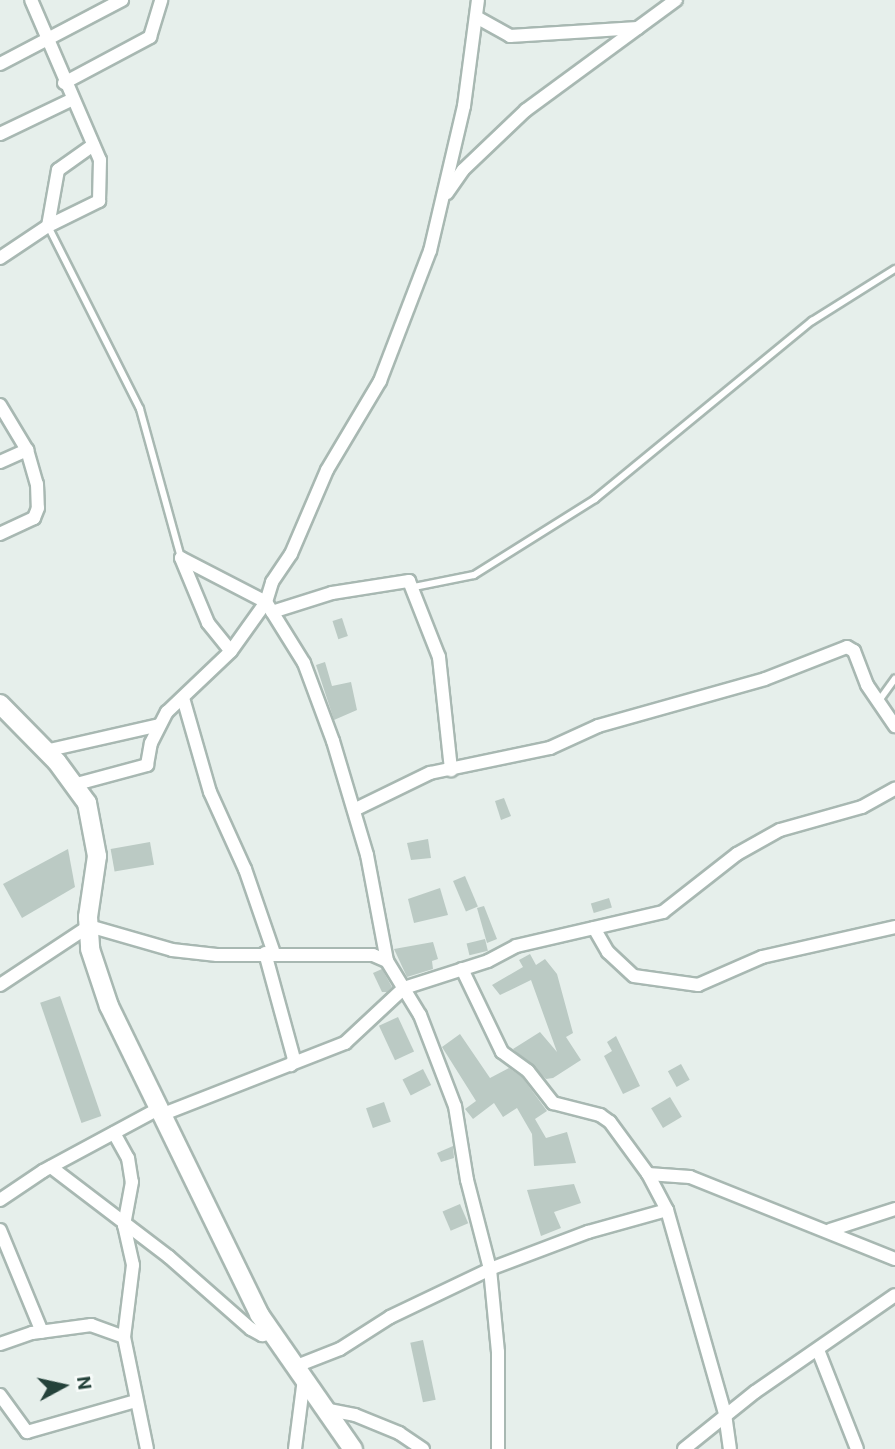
<!DOCTYPE html>
<style>
body{margin:0}
#map{position:relative;width:895px;height:1449px;overflow:hidden;background:#e6efeb;font-family:Roboto,sans-serif}
div>[style]{position:absolute}
[style*='--x']{left:calc(var(--x)*1px);top:calc(var(--y)*1px);width:calc(var(--w)*1px);rotate:calc(var(--a)*1deg)}
.building>*{inset:0;background:#bbcac4;transform-origin:0 0}
.roads{filter:drop-shadow(2px 0 #a8b8b2) drop-shadow(-2px 0 #a8b8b2) drop-shadow(0 2px #a8b8b2) drop-shadow(0 -2px #a8b8b2)}
.lane>*{height:6px;margin:-3px;padding:0 3px;transform-origin:3px;border-radius:3px;background:#fff}
.street>*{height:12px;margin:-6px;padding:0 6px;transform-origin:6px;border-radius:6px;background:#fff}
.secondary>*{height:18px;margin:-9px;padding:0 9px;transform-origin:9px;border-radius:9px;background:#fff}
span{translate:-50% -50%;white-space:nowrap;text-align:center;line-height:1.15;-webkit-text-stroke:7px #f7fbf9;paint-order:stroke}
.north{position:absolute;left:28px;top:1351px;width:70px;height:70px;-webkit-text-stroke:5px #f7fbf9;paint-order:stroke;rotate:82deg;font-size:19px;font-weight:700;line-height:28px;text-align:center;color:#24423a}
.north::after{content:'';display:block;margin:auto;width:24px;height:32px;background:#24423a;clip-path:polygon(50% 0,100% 100%,50% 72%,0 100%)}
</style>
<div id="map">
<div class="building">
<div style="left:342px;top:618px;width:19px;height:10px;rotate:72deg"></div>
<div style="clip-path:polygon(325px 662px,332px 686px,351px 682px,357px 710px,334px 720px,316px 665px)"></div>
<div style="clip-path:polygon(504px 798px,511px 816px,501px 820px,495px 801px)"></div>
<div style="clip-path:polygon(428px 839px,431px 858px,411px 860px,407px 843px)"></div>
<div style="left:150px;top:842px;width:23px;height:40px;rotate:80deg"></div>
<div style="clip-path:polygon(68px 849px,75px 887px,22px 918px,3px 884px)"></div>
<div style="left:465px;top:876px;width:33px;height:13px;rotate:67deg"></div>
<div style="clip-path:polygon(440px 888px,448px 915px,414px 923px,408px 899px)"></div>
<div style="left:609px;top:898px;width:10px;height:19px;rotate:73deg"></div>
<div style="clip-path:polygon(484px 906px,497px 939px,487px 943px,477px 908px)"></div>
<div style="left:485px;top:939px;width:12px;height:19px;rotate:76deg"></div>
<div style="clip-path:polygon(433px 942px,438px 959px,432px 961px,433px 969px,407px 977px,394px 949px)"></div>
<div style="clip-path:polygon(530px 954px,536px 965px,545px 959px,557px 974px,573px 1033px,566px 1037px,581px 1060px,553px 1078px,546px 1079px,513px 1049px,540px 1032px,557px 1052px,531px 980px,500px 995px,492px 985px,523px 967px,519px 960px)"></div>
<div style="clip-path:polygon(382px 969px,392px 987px,387px 992px,382px 992px,373px 973px)"></div>
<div style="left:60px;top:996px;width:127px;height:21px;rotate:71deg"></div>
<div style="left:398px;top:1017px;width:38px;height:21px;rotate:65deg"></div>
<div style="clip-path:polygon(460px 1034px,490px 1078px,509px 1068px,522px 1077px,547px 1111px,535px 1119px,546px 1138px,567px 1132px,576px 1163px,534px 1166px,532px 1134px,517px 1108px,503px 1117px,494px 1103px,473px 1119px,465px 1109px,476px 1101px,442px 1047px)"></div>
<div style="clip-path:polygon(616px 1036px,640px 1086px,623px 1094px,604px 1056px,612px 1051px,607px 1042px)"></div>
<div style="left:681px;top:1064px;width:18px;height:15px;rotate:61deg"></div>
<div style="left:423px;top:1069px;width:18px;height:23px;rotate:63deg"></div>
<div style="left:670px;top:1097px;width:23px;height:22px;rotate:59deg"></div>
<div style="left:384px;top:1102px;width:21px;height:19px;rotate:71deg"></div>
<div style="clip-path:polygon(453px 1146px,454px 1158px,441px 1162px,437px 1153px)"></div>
<div style="clip-path:polygon(574px 1184px,581px 1203px,554px 1212px,561px 1228px,541px 1236px,527px 1190px)"></div>
<div style="left:460px;top:1204px;width:21px;height:19px;rotate:67deg"></div>
<div style="left:423px;top:1340px;width:61px;height:13px;rotate:78deg"></div>
</div>
<div class="roads">
<div class="lane">
<div style="--x:48;--y:226;--w:205;--a:63.3"></div>
<div style="--x:140;--y:409;--w:155;--a:74.6"></div>
<div style="--x:414;--y:587;--w:61;--a:-11.3"></div>
<div style="--x:474;--y:575;--w:143;--a:-32.1"></div>
<div style="--x:595;--y:499;--w:281;--a:-39.4"></div>
<div style="--x:812;--y:321;--w:98;--a:-32.1"></div>
<div style="--x:878;--y:702;--w:29;--a:-54"></div>
</div>
<div class="street">
<div style="--x:478;--y:18;--w:37;--a:29"></div>
<div style="--x:510;--y:36;--w:128;--a:-3.6"></div>
<div style="--x:0;--y:64;--w:138;--a:-27.7"></div>
<div style="--x:64;--y:83;--w:98;--a:-28.1"></div>
<div style="--x:150;--y:37;--w:39;--a:-73"></div>
<div style="--x:0;--y:134;--w:79;--a:-25.6"></div>
<div style="--x:447;--y:193;--w:28;--a:-55"></div>
<div style="--x:463;--y:170;--w:87;--a:-43.6"></div>
<div style="--x:526;--y:110;--w:186;--a:-36.3"></div>
<div style="--x:48;--y:226;--w:57;--a:-79.9"></div>
<div style="--x:58;--y:170;--w:43;--a:-35.5"></div>
<div style="--x:0;--y:258;--w:58;--a:-33.7"></div>
<div style="--x:48;--y:226;--w:57;--a:-26.1"></div>
<div style="--x:99;--y:201;--w:41;--a:-88.6"></div>
<div style="--x:100;--y:160;--w:174;--a:-113.3"></div>
<div style="--x:0;--y:405;--w:52;--a:59"></div>
<div style="--x:27;--y:450;--w:35;--a:74"></div>
<div style="--x:37;--y:484;--w:24;--a:88"></div>
<div style="--x:38;--y:508;--w:11;--a:112"></div>
<div style="--x:34;--y:518;--w:38;--a:155"></div>
<div style="--x:0;--y:462;--w:30;--a:-24"></div>
<div style="--x:181;--y:558;--w:96;--a:27.4"></div>
<div style="--x:266;--y:602;--w:72;--a:58.1"></div>
<div style="--x:304;--y:663;--w:83;--a:69.6"></div>
<div style="--x:333;--y:741;--w:119;--a:73.4"></div>
<div style="--x:367;--y:855;--w:108;--a:79.3"></div>
<div style="--x:387;--y:961;--w:63;--a:58.6"></div>
<div style="--x:420;--y:1015;--w:97;--a:69"></div>
<div style="--x:455;--y:1106;--w:75;--a:80.8"></div>
<div style="--x:467;--y:1180;--w:92;--a:75.5"></div>
<div style="--x:490;--y:1269;--w:83;--a:84.5"></div>
<div style="--x:498;--y:1352;--w:97;--a:90"></div>
<div style="--x:181;--y:558;--w:70;--a:67.4"></div>
<div style="--x:208;--y:623;--w:36;--a:51"></div>
<div style="--x:272;--y:612;--w:63;--a:-17.6"></div>
<div style="--x:332;--y:593;--w:78;--a:-8.9"></div>
<div style="--x:409;--y:581;--w:82;--a:68.5"></div>
<div style="--x:439;--y:657;--w:114;--a:83.9"></div>
<div style="--x:183;--y:698;--w:98;--a:74"></div>
<div style="--x:210;--y:792;--w:85;--a:65.6"></div>
<div style="--x:245;--y:869;--w:89;--a:71"></div>
<div style="--x:45;--y:751;--w:117;--a:-12.8"></div>
<div style="--x:73;--y:785;--w:77;--a:-15.1"></div>
<div style="--x:147;--y:765;--w:22;--a:-80"></div>
<div style="--x:151;--y:743;--w:35;--a:-63"></div>
<div style="--x:167;--y:712;--w:88;--a:-43.6"></div>
<div style="--x:231;--y:651;--w:60;--a:-54.5"></div>
<div style="--x:266;--y:602;--w:21;--a:-73"></div>
<div style="--x:272;--y:582;--w:34;--a:-56"></div>
<div style="--x:291;--y:554;--w:91;--a:-66.8"></div>
<div style="--x:327;--y:470;--w:104;--a:-59.2"></div>
<div style="--x:380;--y:381;--w:139;--a:-69"></div>
<div style="--x:430;--y:251;--w:149;--a:-76.8"></div>
<div style="--x:464;--y:106;--w:107;--a:-82.5"></div>
<div style="--x:354;--y:810;--w:85;--a:-26"></div>
<div style="--x:430;--y:773;--w:123;--a:-11.8"></div>
<div style="--x:550;--y:748;--w:53;--a:-24.6"></div>
<div style="--x:598;--y:726;--w:173;--a:-15.7"></div>
<div style="--x:765;--y:679;--w:88;--a:-21.3"></div>
<div style="--x:847;--y:647;--w:8;--a:30"></div>
<div style="--x:854;--y:651;--w:36;--a:69"></div>
<div style="--x:867;--y:685;--w:50;--a:55.7"></div>
<div style="--x:594;--y:928;--w:28;--a:60"></div>
<div style="--x:608;--y:952;--w:35;--a:43"></div>
<div style="--x:634;--y:976;--w:65;--a:8"></div>
<div style="--x:698;--y:985;--w:70;--a:-23.6"></div>
<div style="--x:762;--y:957;--w:136;--a:-12.7"></div>
<div style="--x:265;--y:953;--w:110;--a:74.7"></div>
<div style="--x:294;--y:1059;--w:7;--a:117"></div>
<div style="--x:462;--y:969;--w:92;--a:64.3"></div>
<div style="--x:502;--y:1052;--w:32;--a:36"></div>
<div style="--x:528;--y:1071;--w:41;--a:52"></div>
<div style="--x:553;--y:1103;--w:49;--a:14.3"></div>
<div style="--x:600;--y:1115;--w:12;--a:35"></div>
<div style="--x:610;--y:1122;--w:64;--a:53.8"></div>
<div style="--x:648;--y:1174;--w:41;--a:62.2"></div>
<div style="--x:667;--y:1210;--w:212;--a:74.1"></div>
<div style="--x:725;--y:1414;--w:35;--a:82"></div>
<div style="--x:0;--y:985;--w:107;--a:-33.5"></div>
<div style="--x:89;--y:926;--w:86;--a:16.1"></div>
<div style="--x:172;--y:950;--w:45;--a:6.3"></div>
<div style="--x:217;--y:955;--w:156;--a:0"></div>
<div style="--x:373;--y:955;--w:15;--a:23"></div>
<div style="--x:161;--y:1115;--w:198;--a:-21.4"></div>
<div style="--x:345;--y:1043;--w:81;--a:-43"></div>
<div style="--x:404;--y:988;--w:88;--a:-17.8"></div>
<div style="--x:488;--y:961;--w:32;--a:-28"></div>
<div style="--x:516;--y:946;--w:151;--a:-13"></div>
<div style="--x:663;--y:912;--w:94;--a:-38.1"></div>
<div style="--x:737;--y:854;--w:49;--a:-29.2"></div>
<div style="--x:780;--y:830;--w:85;--a:-15.7"></div>
<div style="--x:862;--y:807;--w:38;--a:-29"></div>
<div style="--x:114;--y:1133;--w:29;--a:61"></div>
<div style="--x:128;--y:1158;--w:24;--a:81"></div>
<div style="--x:132;--y:1182;--w:44;--a:100.5"></div>
<div style="--x:124;--y:1225;--w:41;--a:77.3"></div>
<div style="--x:133;--y:1265;--w:73;--a:97.1"></div>
<div style="--x:124;--y:1337;--w:114;--a:78.4"></div>
<div style="--x:51;--y:1167;--w:148;--a:37.3"></div>
<div style="--x:169;--y:1257;--w:109;--a:41.3"></div>
<div style="--x:251;--y:1329;--w:13;--a:29"></div>
<div style="--x:262;--y:1335;--w:10;--a:-11"></div>
<div style="--x:648;--y:1174;--w:42;--a:4.1"></div>
<div style="--x:690;--y:1177;--w:221;--a:21.8"></div>
<div style="--x:0;--y:1200;--w:52;--a:-34"></div>
<div style="--x:43;--y:1171;--w:131;--a:-28.3"></div>
<div style="--x:0;--y:1230;--w:110;--a:67.6"></div>
<div style="--x:830;--y:1230;--w:68;--a:-17.9"></div>
<div style="--x:0;--y:1344;--w:34;--a:-19"></div>
<div style="--x:32;--y:1333;--w:60;--a:-7.7"></div>
<div style="--x:91;--y:1325;--w:35;--a:20"></div>
<div style="--x:818;--y:1350;--w:106;--a:68.5"></div>
<div style="--x:294;--y:1367;--w:49;--a:-21.4"></div>
<div style="--x:340;--y:1349;--w:59;--a:-32.6"></div>
<div style="--x:390;--y:1317;--w:111;--a:-25.6"></div>
<div style="--x:490;--y:1269;--w:105;--a:-20.7"></div>
<div style="--x:588;--y:1232;--w:82;--a:-15.6"></div>
<div style="--x:0;--y:1395;--w:46;--a:53.9"></div>
<div style="--x:27;--y:1432;--w:113;--a:-15.9"></div>
<div style="--x:329;--y:1410;--w:26;--a:11"></div>
<div style="--x:355;--y:1415;--w:48;--a:22.2"></div>
<div style="--x:399;--y:1433;--w:29;--a:34"></div>
<div style="--x:295;--y:1449;--w:71;--a:-82.7"></div>
<div style="--x:684;--y:1449;--w:91;--a:-38.8"></div>
<div style="--x:755;--y:1392;--w:170;--a:-34.7"></div>
</div>
<div class="secondary">
<div style="--x:0;--y:704;--w:81;--a:45.5"></div>
<div style="--x:57;--y:762;--w:51;--a:53.8"></div>
<div style="--x:87;--y:803;--w:54;--a:79.3"></div>
<div style="--x:97;--y:856;--w:62;--a:98.4"></div>
<div style="--x:88;--y:917;--w:32;--a:86"></div>
<div style="--x:90;--y:949;--w:60;--a:71.6"></div>
<div style="--x:109;--y:1006;--w:343;--a:64"></div>
<div style="--x:259;--y:1314;--w:165;--a:55.2"></div>
</div>
</div>
<div class="north">N</div>
</div>
